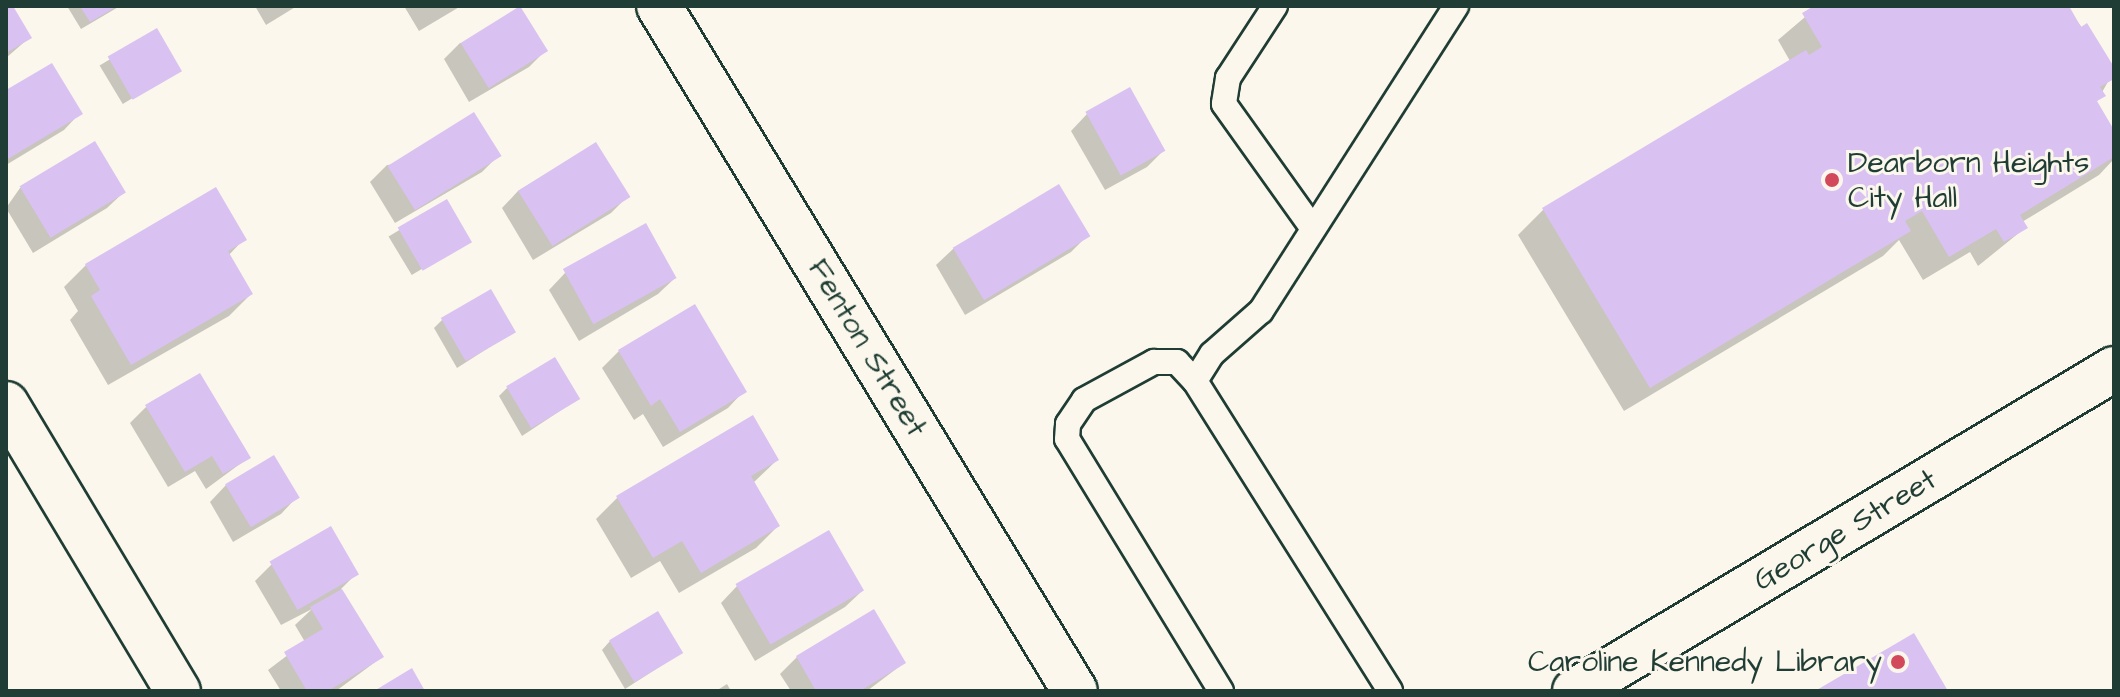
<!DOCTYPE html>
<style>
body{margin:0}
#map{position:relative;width:2120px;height:697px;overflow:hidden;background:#fbf7ec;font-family:"Architects Daughter",sans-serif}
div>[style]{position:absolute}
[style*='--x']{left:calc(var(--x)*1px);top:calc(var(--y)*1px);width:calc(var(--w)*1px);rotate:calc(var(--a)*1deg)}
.shadow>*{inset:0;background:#0003;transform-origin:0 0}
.building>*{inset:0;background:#d9c2f2;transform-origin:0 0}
.roads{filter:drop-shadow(2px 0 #1f3d34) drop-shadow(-2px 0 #1f3d34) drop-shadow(0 2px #1f3d34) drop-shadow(0 -2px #1f3d34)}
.service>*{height:24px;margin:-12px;padding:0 12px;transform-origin:12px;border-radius:12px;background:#fbf7ec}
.minor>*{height:44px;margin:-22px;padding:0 22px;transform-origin:22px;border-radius:22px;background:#fbf7ec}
.dots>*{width:22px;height:22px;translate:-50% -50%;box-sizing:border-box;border:4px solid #fbf7ec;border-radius:50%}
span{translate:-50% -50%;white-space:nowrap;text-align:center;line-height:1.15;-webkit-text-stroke:6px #fbf7ec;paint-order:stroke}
.poi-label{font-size:30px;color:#1f3d34}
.left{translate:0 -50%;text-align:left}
.right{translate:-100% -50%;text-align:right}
.street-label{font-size:30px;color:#1f3d34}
.frame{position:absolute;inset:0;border:8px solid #1f3d34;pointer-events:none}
</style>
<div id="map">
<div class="shadow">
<div style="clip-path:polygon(6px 6px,30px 37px,6px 58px)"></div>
<div style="clip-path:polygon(67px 6px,120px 6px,81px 29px)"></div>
<div style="clip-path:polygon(255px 6px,297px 6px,266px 25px)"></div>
<div style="clip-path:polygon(404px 6px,461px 6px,419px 31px)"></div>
<div style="clip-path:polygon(1818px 6px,2066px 6px,2114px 71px,2096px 103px,2114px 134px,2114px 159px,2099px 175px,2022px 222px,2025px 228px,1978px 266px,1970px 252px,1923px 280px,1899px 240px,1883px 256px,1624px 411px,1518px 235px,1543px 210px,1790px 61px,1778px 40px)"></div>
<div style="left:157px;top:31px;width:45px;height:67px;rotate:59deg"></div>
<div style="clip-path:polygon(460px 43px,545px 51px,529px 67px,469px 102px,444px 59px)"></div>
<div style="clip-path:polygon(6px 93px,80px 113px,64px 130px,6px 165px)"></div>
<div style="clip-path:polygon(1087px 114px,1164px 150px,1147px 167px,1105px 190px,1071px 131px)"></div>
<div style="clip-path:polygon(596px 144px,627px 197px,611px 213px,533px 260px,502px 208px,518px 191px)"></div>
<div style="clip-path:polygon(498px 156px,482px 172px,395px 223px,370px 182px,387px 165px)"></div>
<div style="clip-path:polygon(1059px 186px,1087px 236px,1071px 252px,965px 315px,936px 265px,953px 249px)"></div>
<div style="clip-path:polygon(20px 188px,124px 192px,107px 208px,33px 253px,6px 208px)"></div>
<div style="left:446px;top:202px;width:45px;height:67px;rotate:59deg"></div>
<div style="clip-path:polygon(645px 226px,675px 278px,658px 294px,579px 341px,549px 290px,565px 273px)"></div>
<div style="clip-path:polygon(244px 239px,228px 256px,251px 294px,229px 316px,108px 385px,70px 320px,78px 311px,64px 287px,86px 265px)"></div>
<div style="clip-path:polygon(442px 320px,513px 332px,457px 368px,434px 328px)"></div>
<div style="clip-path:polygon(619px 351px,744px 391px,728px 408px,663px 447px,643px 414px,634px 420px,602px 368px)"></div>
<div style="clip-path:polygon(507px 388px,578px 399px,522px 436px,499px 396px)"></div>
<div style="clip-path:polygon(146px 407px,248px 458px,206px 489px,195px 471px,168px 487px,130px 423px)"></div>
<div style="clip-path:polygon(777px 460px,753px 483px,778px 526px,756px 548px,679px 593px,660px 561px,631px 578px,596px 519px,618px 497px)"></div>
<div style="clip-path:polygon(226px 485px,297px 497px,281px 514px,233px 542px,210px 502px)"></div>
<div style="clip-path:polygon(330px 529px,357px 573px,341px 589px,382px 657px,336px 691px,281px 691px,268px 670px,305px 642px,295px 625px,312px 609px,281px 625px,255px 581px,271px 565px)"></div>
<div style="clip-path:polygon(737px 586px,862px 591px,845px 607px,755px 661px,721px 603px)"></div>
<div style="clip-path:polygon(610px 641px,681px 653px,625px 689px,602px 650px)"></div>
<div style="clip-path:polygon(797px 657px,904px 663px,867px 691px,791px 691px,780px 674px)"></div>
<div style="clip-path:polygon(727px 684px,731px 691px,716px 691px)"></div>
</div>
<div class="building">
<div style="clip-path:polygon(6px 6px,13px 6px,32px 38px,6px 53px)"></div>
<div style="clip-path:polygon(80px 6px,118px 6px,90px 22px)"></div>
<div style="left:520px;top:6px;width:53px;height:70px;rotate:58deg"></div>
<div style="clip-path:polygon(1814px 6px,2069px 6px,2081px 27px,2087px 23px,2114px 67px,2114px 79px,2100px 87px,2106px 96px,2097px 101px,2114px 130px,2114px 157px,2020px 215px,2028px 228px,2004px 242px,1996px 229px,1949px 257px,1922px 211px,1905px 221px,1911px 231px,1650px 388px,1542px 208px,1806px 50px,1809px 55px,1822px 47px,1802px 13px)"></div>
<div style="left:157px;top:28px;width:50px;height:57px;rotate:60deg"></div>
<div style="clip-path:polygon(52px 63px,83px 114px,6px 160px,6px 90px)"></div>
<div style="left:1130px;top:87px;width:73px;height:51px;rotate:61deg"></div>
<div style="left:474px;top:112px;width:52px;height:102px;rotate:58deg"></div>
<div style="left:95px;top:141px;width:60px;height:88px;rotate:59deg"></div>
<div style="left:596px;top:142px;width:65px;height:92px;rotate:58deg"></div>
<div style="left:1059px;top:184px;width:61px;height:124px;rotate:59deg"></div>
<div style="clip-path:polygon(216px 187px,247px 240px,228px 251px,253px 294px,131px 365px,91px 296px,100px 290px,85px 264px)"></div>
<div style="left:447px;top:199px;width:50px;height:57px;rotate:60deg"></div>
<div style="left:646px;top:223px;width:63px;height:95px;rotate:61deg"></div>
<div style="left:491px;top:289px;width:50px;height:58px;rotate:60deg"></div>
<div style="clip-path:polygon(695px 304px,747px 392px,680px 432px,660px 399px,651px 406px,618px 350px)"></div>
<div style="left:555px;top:357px;width:49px;height:57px;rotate:59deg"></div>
<div style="clip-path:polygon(200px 373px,251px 458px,223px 474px,212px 456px,185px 472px,145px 405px)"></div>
<div style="clip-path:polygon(753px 415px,779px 460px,751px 476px,780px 526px,701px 573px,682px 541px,653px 558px,616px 496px)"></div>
<div style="left:274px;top:455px;width:50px;height:57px;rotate:59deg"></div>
<div style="left:331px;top:526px;width:56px;height:71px;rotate:60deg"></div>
<div style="left:829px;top:530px;width:70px;height:108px;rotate:60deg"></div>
<div style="clip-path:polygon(342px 589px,384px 657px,328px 691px,307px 691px,284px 652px,323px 629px,310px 607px)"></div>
<div style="clip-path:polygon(874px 609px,906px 663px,860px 691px,816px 691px,796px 656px)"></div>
<div style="left:658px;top:611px;width:49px;height:57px;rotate:59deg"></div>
<div style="clip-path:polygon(1914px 633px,1948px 691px,1815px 691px)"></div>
<div style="clip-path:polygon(412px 668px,425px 691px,374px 691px)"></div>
</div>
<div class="roads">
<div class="service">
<div style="--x:1275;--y:6;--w:86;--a:123.1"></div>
<div style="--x:1228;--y:78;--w:26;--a:99"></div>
<div style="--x:1224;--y:104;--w:153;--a:54.5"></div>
<div style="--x:1195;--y:381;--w:32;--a:-58"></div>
<div style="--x:1212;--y:354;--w:65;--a:-41.3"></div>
<div style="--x:1261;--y:311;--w:362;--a:-57.4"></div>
<div style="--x:1221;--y:691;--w:295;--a:-121.4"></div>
<div style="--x:1067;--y:439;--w:15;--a:-86"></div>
<div style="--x:1068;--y:424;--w:29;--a:-56"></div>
<div style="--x:1084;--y:400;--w:80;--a:-28.5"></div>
<div style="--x:1154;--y:362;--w:23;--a:0"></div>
<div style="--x:1177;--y:362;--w:26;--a:47"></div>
<div style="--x:1195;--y:381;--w:366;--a:57.8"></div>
</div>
<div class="minor">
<div style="--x:659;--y:6;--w:801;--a:58.73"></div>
<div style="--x:6;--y:404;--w:335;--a:59.1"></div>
<div style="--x:1575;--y:691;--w:628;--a:-30.85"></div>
</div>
</div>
<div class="dots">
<div style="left:1832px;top:180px;background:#d1495b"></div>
<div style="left:1898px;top:662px;background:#d1495b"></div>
</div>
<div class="poi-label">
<span class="left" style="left:1848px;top:180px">Dearborn Heights<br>City Hall</span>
<span class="right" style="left:1882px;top:662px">Caroline Kennedy Library</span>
</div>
<div class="street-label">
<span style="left:867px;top:348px;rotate:59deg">Fenton Street</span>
<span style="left:1845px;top:530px;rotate:-31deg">George Street</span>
</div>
<div class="frame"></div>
</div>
